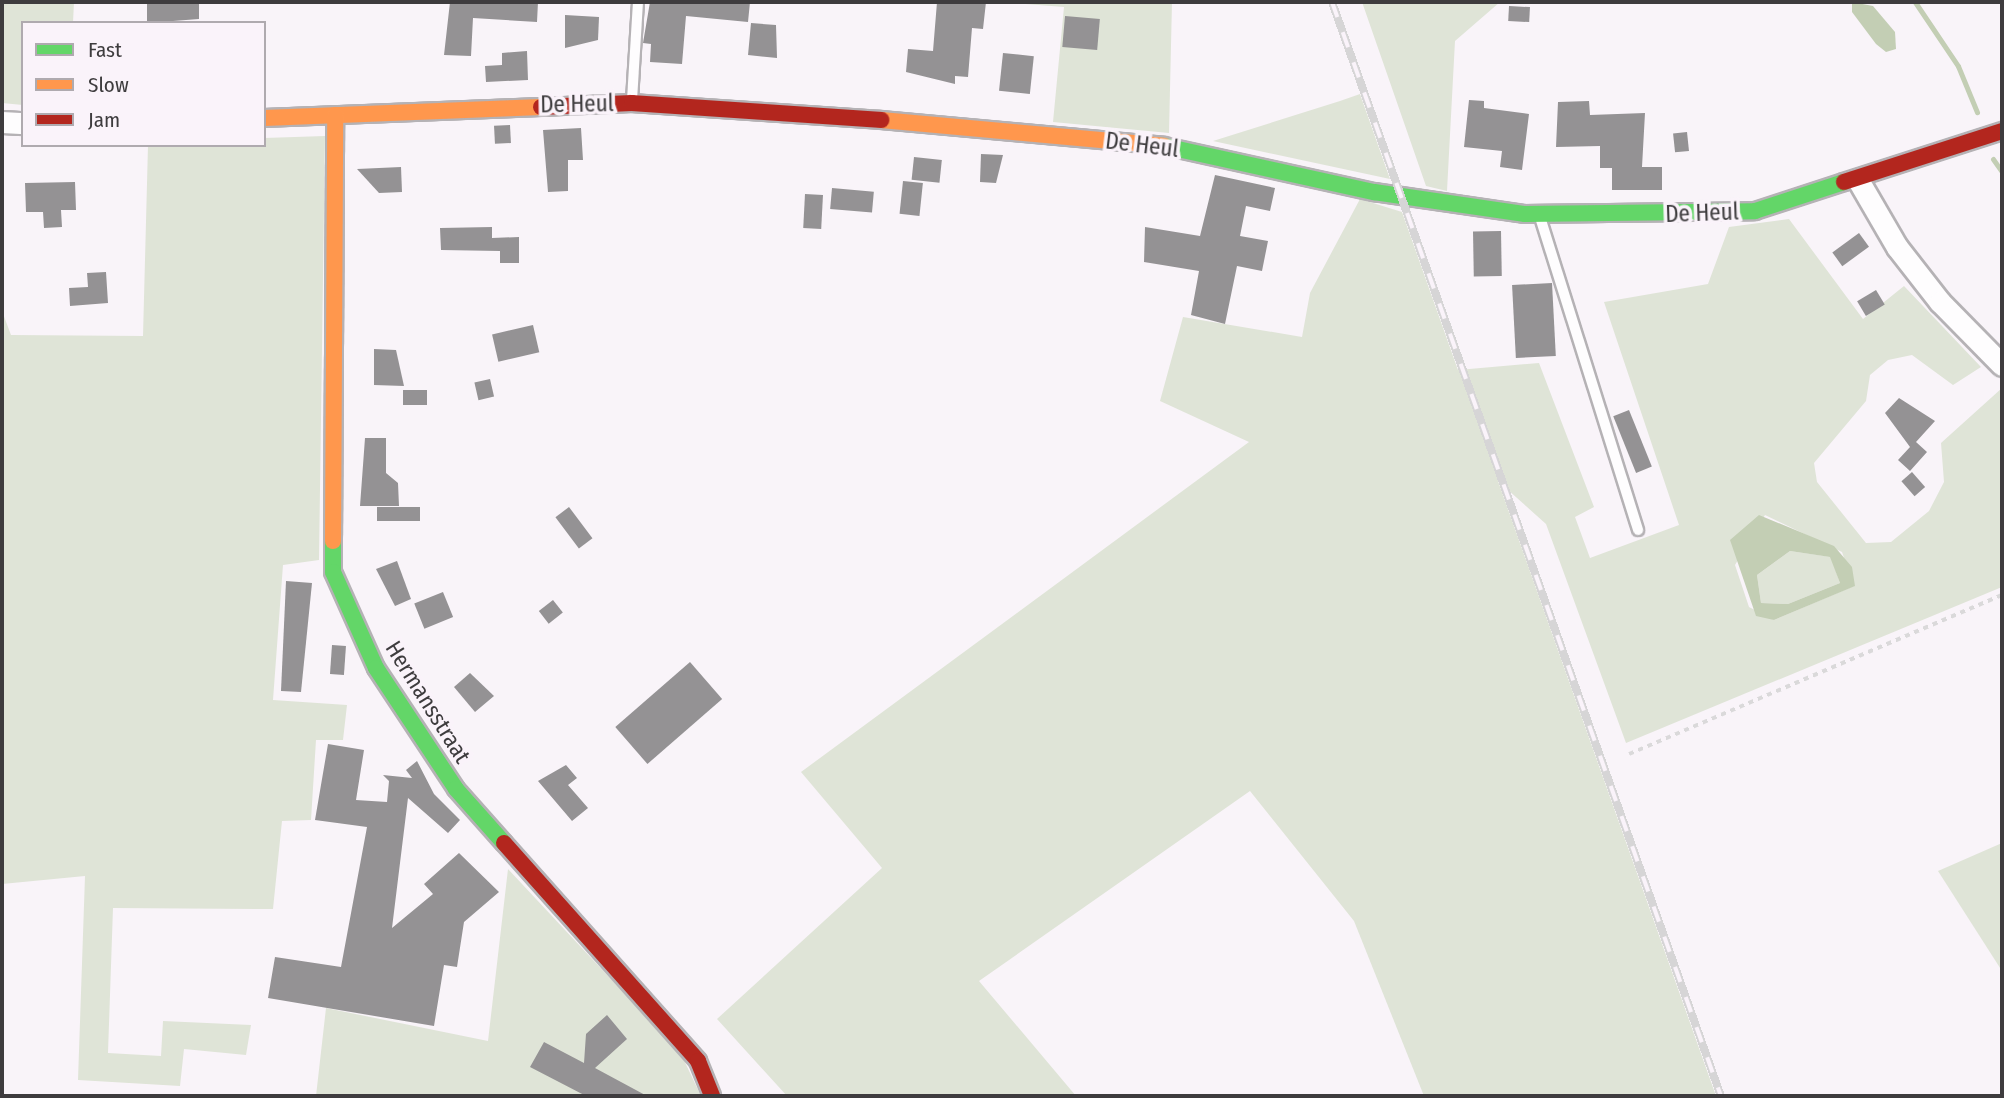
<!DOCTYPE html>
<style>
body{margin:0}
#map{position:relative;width:2004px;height:1098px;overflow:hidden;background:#f9f4f9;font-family:"Fira Sans Condensed",sans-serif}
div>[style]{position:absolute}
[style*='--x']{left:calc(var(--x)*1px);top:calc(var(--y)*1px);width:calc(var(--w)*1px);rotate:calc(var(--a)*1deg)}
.green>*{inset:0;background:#dfe4d7}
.water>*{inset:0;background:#c3ceb4}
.stream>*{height:5px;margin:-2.5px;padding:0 2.5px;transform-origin:2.5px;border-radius:2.5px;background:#c3ceb4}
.building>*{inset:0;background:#949294;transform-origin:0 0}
.path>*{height:3.5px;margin-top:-1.75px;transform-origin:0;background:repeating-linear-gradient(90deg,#dad9da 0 5px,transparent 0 10px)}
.roads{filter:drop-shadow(2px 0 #b5b2b5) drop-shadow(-2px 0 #b5b2b5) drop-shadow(0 2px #b5b2b5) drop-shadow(0 -2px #b5b2b5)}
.lane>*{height:10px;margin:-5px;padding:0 5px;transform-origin:5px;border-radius:5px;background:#fefdfe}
.street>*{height:21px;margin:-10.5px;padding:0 10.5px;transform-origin:10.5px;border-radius:10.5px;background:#fefdfe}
.fast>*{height:16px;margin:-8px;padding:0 8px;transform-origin:8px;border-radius:8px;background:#63d668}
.slow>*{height:16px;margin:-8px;padding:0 8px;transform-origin:8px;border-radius:8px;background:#ff974d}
.jam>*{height:16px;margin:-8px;padding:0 8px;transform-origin:8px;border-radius:8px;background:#b3261e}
.rail>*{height:8px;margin-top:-4px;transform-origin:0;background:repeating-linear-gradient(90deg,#faf3fa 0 16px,#d6d5d6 0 32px);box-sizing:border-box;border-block:2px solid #d6d5d6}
span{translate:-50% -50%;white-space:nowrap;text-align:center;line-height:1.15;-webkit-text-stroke:7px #faf3fa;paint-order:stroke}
.street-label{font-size:23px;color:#3e3c3e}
.frame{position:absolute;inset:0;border:4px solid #3e3c3e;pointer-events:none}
.legend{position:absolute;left:21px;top:21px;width:245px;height:126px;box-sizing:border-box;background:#faf3fa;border:2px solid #afaaaf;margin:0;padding:9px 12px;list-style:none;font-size:21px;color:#3e3c3e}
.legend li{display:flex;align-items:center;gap:14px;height:35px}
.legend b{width:35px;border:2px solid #afaaaf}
</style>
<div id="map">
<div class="green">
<div style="clip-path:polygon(2px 2px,74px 2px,73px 23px,23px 23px,23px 105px,2px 103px)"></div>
<div style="clip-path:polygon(1002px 2px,1172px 2px,1169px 133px,1053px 122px,1064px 7px)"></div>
<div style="clip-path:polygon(1362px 2px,1500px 2px,1455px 41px,1447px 191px,1426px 186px)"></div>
<div style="clip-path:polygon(1360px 94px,1390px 179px,1213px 141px,1340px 101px)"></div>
<div style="clip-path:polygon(325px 136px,319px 560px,283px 565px,273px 700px,347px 705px,343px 740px,316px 740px,311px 820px,282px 821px,273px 909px,113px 908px,108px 1053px,161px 1056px,163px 1021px,251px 1025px,246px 1055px,184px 1049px,180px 1086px,78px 1080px,85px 876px,2px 884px,2px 311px,11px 335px,143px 336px,148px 145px,264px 145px,264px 138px)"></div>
<div style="clip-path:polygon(evenodd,1360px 199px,1402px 212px,1458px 370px,1539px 363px,1594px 507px,1575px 517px,1590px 558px,1679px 525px,1604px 302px,1708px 284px,1729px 227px,1789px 219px,1863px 319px,1904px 286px,1981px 367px,1953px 385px,1912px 355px,1888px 360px,1870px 375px,1866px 401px,1814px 463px,1817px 482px,1866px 543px,1891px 542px,1929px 511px,1944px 482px,1941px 443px,2002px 388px,2002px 587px,1626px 743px,1546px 524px,1498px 481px,1716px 1096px,1424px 1096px,1354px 921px,1250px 791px,979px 981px,1076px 1096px,787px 1096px,717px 1019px,882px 868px,801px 772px,1249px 442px,1160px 401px,1183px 317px,1302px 337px,1310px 293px,1360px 199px,1765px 515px,1842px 552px,1854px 586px,1774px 620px,1749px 607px,1735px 565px,1765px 515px)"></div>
<div style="clip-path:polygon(1790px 551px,1831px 557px,1840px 583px,1788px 604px,1761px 603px,1757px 575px)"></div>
<div style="clip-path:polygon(2002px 843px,2002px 971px,1938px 871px)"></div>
<div style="clip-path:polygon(508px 869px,681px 1054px,701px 1096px,316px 1096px,326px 1008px,488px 1041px)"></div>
</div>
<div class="water">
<div style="clip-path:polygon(1852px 2px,1873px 6px,1895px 32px,1896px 49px,1886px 52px,1876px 44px,1852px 12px)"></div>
<div style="clip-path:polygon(evenodd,1759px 515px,1834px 546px,1852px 567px,1855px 586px,1774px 620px,1756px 616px,1730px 540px,1759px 515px,1790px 551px,1830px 557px,1840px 583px,1788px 604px,1761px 603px,1757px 575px,1790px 551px)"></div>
</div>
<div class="stream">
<div style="--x:1915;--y:2;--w:77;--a:56.1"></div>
<div style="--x:1958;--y:66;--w:50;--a:67.6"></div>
<div style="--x:1993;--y:159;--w:16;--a:55"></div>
</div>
<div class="building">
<div style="clip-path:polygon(147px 2px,199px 2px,199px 19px,147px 23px)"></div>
<div style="clip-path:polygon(450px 2px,538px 2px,537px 22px,473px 18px,471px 56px,444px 55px)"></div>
<div style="clip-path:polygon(650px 2px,750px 2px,748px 22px,686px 16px,682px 64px,650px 62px,651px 44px,643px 43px)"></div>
<div style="clip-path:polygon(937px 2px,986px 2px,983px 29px,972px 28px,968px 77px,955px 76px,955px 84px,906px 72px,908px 49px,933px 51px)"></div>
<div style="left:1509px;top:6px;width:21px;height:15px;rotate:3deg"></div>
<div style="clip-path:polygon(565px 15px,599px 17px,598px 40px,565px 48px)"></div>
<div style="left:1065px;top:16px;width:35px;height:31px;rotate:5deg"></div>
<div style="clip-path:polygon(751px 23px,776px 25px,777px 58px,748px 55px)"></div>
<div style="clip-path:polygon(527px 51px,528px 80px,486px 82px,485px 66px,502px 65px,502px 53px)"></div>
<div style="left:1003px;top:53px;width:31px;height:38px;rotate:6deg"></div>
<div style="clip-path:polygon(1469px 100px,1484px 101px,1484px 108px,1529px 114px,1522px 170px,1500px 167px,1502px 151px,1464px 147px)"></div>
<div style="clip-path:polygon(1589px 101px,1590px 115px,1645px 113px,1642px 167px,1662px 167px,1662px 190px,1612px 190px,1612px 168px,1600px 168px,1600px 146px,1556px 147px,1558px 102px)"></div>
<div style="left:510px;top:125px;width:18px;height:16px;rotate:87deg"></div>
<div style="clip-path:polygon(581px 128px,583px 160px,568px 160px,568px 191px,548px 192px,543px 130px)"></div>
<div style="left:1687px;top:132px;width:19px;height:14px;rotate:84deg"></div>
<div style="clip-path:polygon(981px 154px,1003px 155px,996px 183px,980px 182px)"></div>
<div style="left:914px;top:157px;width:28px;height:23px;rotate:6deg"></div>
<div style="clip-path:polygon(401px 167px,402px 192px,379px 193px,357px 169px)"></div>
<div style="clip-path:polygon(1215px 175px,1275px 188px,1270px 211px,1246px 206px,1240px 236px,1268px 241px,1262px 271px,1237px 266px,1225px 324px,1191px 315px,1199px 271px,1144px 262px,1145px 227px,1200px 236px)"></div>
<div style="left:903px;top:181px;width:20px;height:33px;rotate:6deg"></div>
<div style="clip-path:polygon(75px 182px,76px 210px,61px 210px,62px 227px,44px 228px,43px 212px,26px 212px,25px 183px)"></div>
<div style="left:832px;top:188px;width:42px;height:21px;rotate:5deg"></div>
<div style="left:805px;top:194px;width:18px;height:34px;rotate:3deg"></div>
<div style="clip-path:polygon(492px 227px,492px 238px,519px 237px,519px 263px,500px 263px,500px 251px,441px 250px,440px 228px)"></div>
<div style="left:1501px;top:231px;width:45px;height:28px;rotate:89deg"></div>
<div style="left:1859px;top:233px;width:17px;height:33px;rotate:54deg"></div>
<div style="clip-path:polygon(106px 272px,108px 303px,70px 306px,69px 288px,88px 287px,87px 273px)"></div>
<div style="left:1552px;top:283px;width:73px;height:40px;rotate:87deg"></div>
<div style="left:1876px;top:290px;width:17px;height:22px;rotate:59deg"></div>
<div style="left:533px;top:325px;width:28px;height:42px;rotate:77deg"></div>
<div style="clip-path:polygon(374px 349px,396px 350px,404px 386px,374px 385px)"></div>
<div style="left:490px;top:379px;width:18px;height:16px;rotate:77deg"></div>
<div style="left:403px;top:390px;width:24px;height:15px"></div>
<div style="clip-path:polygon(1899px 398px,1935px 421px,1916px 442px,1927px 452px,1910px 471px,1898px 460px,1910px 447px,1885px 413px)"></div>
<div style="left:1629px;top:410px;width:61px;height:17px;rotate:68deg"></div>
<div style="clip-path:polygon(365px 438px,386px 438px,386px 473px,398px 483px,399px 506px,360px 506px)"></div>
<div style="left:1912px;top:472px;width:20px;height:14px;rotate:49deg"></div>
<div style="left:377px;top:507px;width:43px;height:14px"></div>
<div style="left:569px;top:507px;width:39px;height:17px;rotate:53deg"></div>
<div style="clip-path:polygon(397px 561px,411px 599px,395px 606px,376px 569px)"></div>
<div style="clip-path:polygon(286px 581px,312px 583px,301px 692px,281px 691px)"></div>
<div style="left:443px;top:592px;width:27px;height:31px;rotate:68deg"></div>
<div style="left:553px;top:600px;width:16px;height:18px;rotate:52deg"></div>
<div style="left:332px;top:645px;width:14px;height:29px;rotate:4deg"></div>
<div style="left:690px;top:662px;width:49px;height:99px;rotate:49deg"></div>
<div style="clip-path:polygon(470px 673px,494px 696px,475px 712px,454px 687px)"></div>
<div style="clip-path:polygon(328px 744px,364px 750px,356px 800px,387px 802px,389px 781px,383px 775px,412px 778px,406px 770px,417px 761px,434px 794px,460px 820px,448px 833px,408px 798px,392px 928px,433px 894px,424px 884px,459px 853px,499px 892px,464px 922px,457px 967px,444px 965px,434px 1026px,268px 998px,275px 957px,341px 967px,367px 827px,315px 820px)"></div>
<div style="clip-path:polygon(566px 765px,577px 778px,568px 785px,588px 808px,572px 821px,538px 781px)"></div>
<div style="clip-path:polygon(607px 1015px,627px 1039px,595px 1068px,647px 1096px,586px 1096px,530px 1067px,544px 1042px,584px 1063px,586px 1034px)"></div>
</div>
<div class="path">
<div style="--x:1629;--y:754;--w:405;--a:-23.1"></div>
</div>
<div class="roads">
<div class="lane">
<div style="--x:632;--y:100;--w:98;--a:-86.5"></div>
<div style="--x:1540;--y:217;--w:328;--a:72.6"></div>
</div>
<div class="street">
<div style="--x:2;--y:122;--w:21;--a:3"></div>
<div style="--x:1858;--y:180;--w:78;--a:59.8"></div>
<div style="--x:1897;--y:247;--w:70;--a:52"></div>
<div style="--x:1940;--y:302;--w:88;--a:45.5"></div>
</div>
<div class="fast">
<div style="--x:1164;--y:146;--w:215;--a:12.4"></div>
<div style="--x:1374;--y:192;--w:153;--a:8.3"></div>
<div style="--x:1525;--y:214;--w:230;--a:-0.7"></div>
<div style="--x:1755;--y:211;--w:94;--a:-18"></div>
<div style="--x:333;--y:541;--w:31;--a:90"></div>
<div style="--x:333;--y:572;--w:105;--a:65.9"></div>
<div style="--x:376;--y:668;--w:145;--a:56.5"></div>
<div style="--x:456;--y:789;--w:72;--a:48.4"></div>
</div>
<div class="slow">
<div style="--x:264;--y:118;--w:277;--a:-2.3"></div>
<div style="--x:881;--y:120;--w:284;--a:5.2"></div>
<div style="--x:333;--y:541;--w:426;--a:-89.7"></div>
</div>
<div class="jam">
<div style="--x:541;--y:107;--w:91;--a:-2.5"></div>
<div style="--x:632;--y:103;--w:250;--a:3.9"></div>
<div style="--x:1844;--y:182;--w:166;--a:-17.9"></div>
<div style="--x:504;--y:843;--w:292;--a:48.3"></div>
<div style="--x:698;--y:1061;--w:38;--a:68"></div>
</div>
</div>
<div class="rail">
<div style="--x:1332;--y:2;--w:1161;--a:70.43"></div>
</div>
<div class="street-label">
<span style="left:577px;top:104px;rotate:-1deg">De Heul</span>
<span style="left:1142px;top:145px;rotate:7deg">De Heul</span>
<span style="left:1702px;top:213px;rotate:-2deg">De Heul</span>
<span style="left:428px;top:702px;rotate:58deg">Hermansstraat</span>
</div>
<div class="frame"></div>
<ul class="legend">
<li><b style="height:9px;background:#63d668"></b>Fast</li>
<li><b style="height:9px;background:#ff974d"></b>Slow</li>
<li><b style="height:9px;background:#b3261e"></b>Jam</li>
</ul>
</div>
